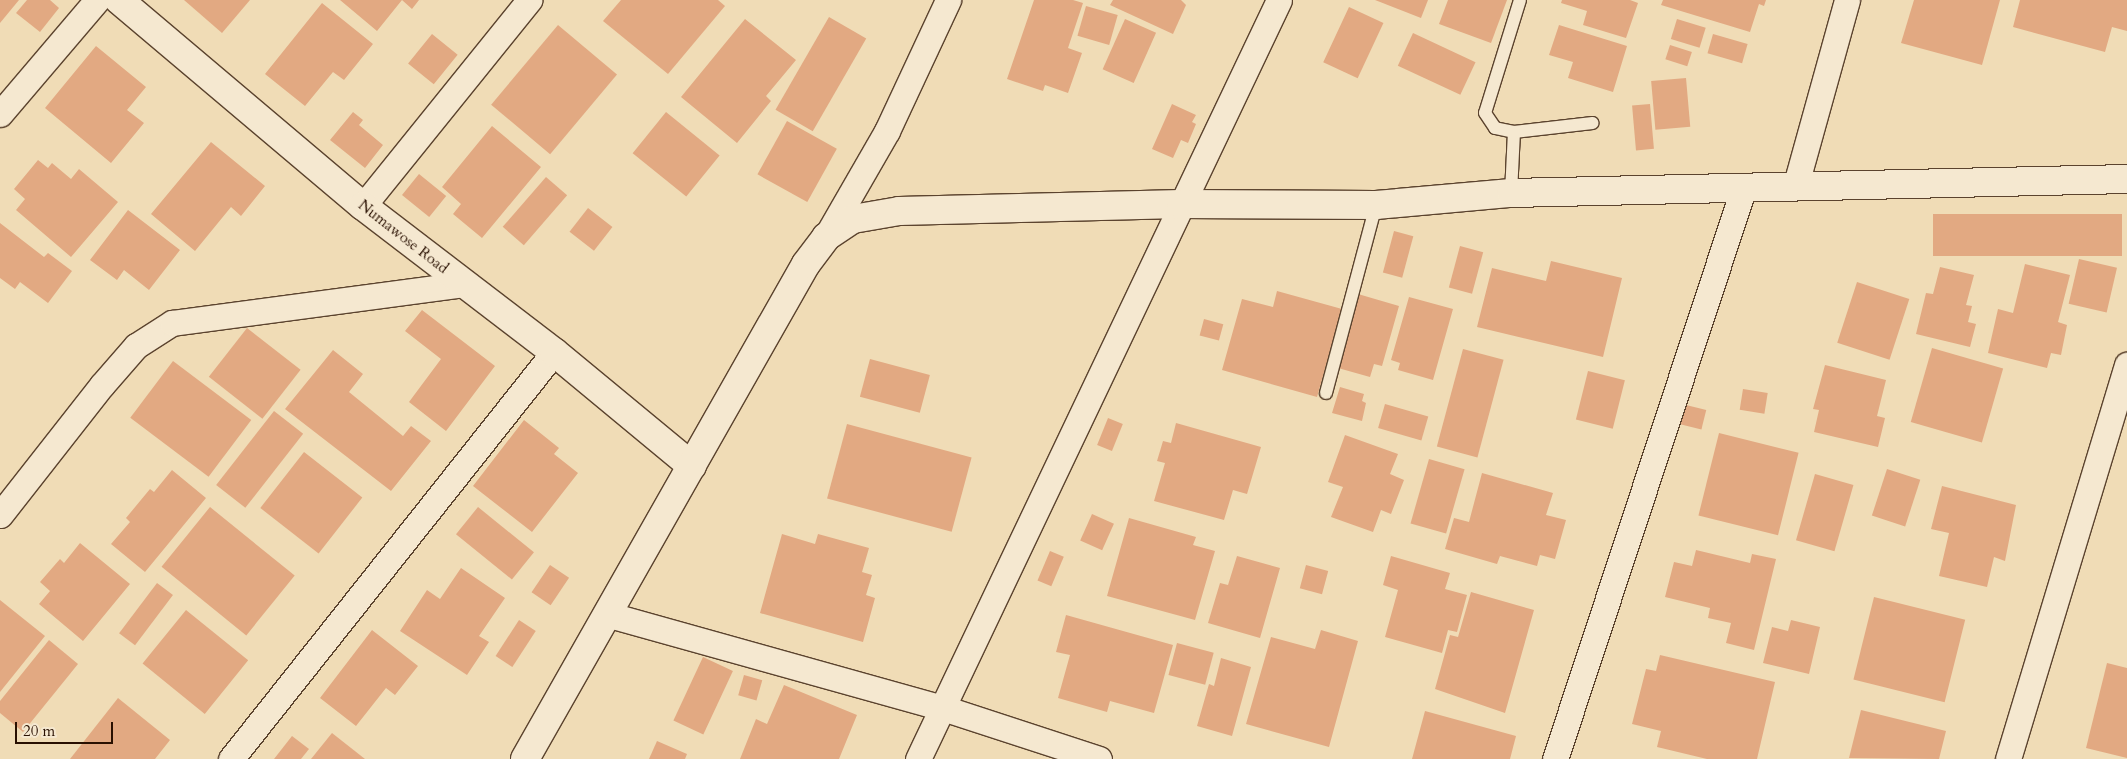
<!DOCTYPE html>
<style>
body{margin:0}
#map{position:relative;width:2127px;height:759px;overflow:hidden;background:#f0dcb6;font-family:Cardo,serif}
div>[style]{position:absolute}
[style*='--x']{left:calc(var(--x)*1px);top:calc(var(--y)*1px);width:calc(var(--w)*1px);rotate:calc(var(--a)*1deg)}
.building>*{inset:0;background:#e2a982;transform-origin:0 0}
.roads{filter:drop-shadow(1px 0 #5b432e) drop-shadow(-1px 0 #5b432e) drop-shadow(0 1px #5b432e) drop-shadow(0 -1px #5b432e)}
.service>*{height:12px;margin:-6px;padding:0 6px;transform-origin:6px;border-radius:6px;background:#f5e8d0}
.minor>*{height:25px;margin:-12.5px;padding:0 12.5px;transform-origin:12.5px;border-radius:12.5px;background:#f5e8d0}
.tertiary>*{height:28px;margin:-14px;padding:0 14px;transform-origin:14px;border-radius:14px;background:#f5e8d0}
span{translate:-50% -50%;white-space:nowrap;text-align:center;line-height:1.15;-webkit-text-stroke:4px #f5e8d0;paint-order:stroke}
.street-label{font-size:15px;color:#291001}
.scale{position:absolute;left:15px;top:722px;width:98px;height:22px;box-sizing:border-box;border:2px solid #291001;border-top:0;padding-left:6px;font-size:15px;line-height:18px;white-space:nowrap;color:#291001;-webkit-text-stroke:4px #f5e8d0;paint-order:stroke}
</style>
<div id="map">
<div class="building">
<div style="clip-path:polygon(0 0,19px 0,0 23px)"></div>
<div style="clip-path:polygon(27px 0,50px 0,59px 8px,40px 32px,16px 13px)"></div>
<div style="clip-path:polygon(184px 0,250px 0,222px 33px)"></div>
<div style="clip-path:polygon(340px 0,419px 0,412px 9px,402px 0,377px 31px)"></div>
<div style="clip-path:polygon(621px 0,718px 0,725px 6px,668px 74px,603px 21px)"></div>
<div style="clip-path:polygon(1034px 0,1073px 0,1083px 3px,1068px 48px,1082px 53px,1068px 93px,1045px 85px,1043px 91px,1007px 79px)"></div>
<div style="clip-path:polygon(1113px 0,1181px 0,1186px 5px,1173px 34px,1110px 5px)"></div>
<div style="clip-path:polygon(1375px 0,1428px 0,1421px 18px)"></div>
<div style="clip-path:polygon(1448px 0,1507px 0,1491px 43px,1439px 24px)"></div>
<div style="clip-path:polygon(1562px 0,1630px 0,1638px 3px,1626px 38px,1583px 25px,1587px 11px,1561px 3px)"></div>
<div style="clip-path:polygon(1663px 0,1766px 0,1764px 6px,1759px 4px,1750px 32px,1661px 5px)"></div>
<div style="clip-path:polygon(1914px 0,2000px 0,1982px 65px,1901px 43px)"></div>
<div style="clip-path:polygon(2020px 0,2127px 0,2127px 31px,2112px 27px,2105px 52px,2013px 27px)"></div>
<div style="clip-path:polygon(322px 3px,373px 44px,344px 80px,333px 72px,305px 106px,265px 74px)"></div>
<div style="left:1086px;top:6px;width:33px;height:31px;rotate:16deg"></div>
<div style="left:1349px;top:7px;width:38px;height:61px;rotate:25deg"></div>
<div style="left:829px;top:17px;width:43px;height:107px;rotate:30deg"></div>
<div style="clip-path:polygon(745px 19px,796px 60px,766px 96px,771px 101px,737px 143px,681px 97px)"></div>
<div style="left:1125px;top:19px;width:34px;height:55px;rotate:24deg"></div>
<div style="left:1677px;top:19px;width:30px;height:21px;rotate:17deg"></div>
<div style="left:558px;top:25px;width:77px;height:104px;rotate:40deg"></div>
<div style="clip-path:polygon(1559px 25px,1627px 46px,1613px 92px,1568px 78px,1573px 62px,1549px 55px)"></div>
<div style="left:1413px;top:33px;width:69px;height:36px;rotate:25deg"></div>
<div style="left:432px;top:34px;width:33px;height:38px;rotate:39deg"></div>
<div style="left:1713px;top:34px;width:36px;height:20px;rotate:16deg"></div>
<div style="left:1670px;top:45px;width:23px;height:15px;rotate:18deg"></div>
<div style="clip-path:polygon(96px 46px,146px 87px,127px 110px,144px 123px,111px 163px,45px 108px)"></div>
<div style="left:1686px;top:78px;width:49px;height:35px;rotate:85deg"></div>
<div style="clip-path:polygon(1172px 104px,1196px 115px,1192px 122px,1196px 124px,1188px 143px,1181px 140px,1173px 158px,1152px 149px)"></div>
<div style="left:1650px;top:104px;width:45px;height:18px;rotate:85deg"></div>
<div style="clip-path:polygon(353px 112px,363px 120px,359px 125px,383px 145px,365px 168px,330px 140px)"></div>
<div style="left:666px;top:112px;width:69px;height:53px;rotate:39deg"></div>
<div style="left:787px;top:121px;width:57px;height:61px;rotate:29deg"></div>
<div style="clip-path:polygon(492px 126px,541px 167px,482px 238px,453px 214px,461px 204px,442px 187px)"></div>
<div style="clip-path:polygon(211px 142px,265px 186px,241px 216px,231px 207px,195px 251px,151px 214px)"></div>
<div style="clip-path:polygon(38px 160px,48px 168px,52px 163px,71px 179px,79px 169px,118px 202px,71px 257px,16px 210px,25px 199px,14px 189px)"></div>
<div style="left:419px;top:174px;width:35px;height:27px;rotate:39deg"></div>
<div style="left:546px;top:177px;width:28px;height:66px;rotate:41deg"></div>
<div style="left:588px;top:208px;width:31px;height:30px;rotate:38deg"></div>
<div style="clip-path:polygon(128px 210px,180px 250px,149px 290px,124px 270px,117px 280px,90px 260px)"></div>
<div style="left:2122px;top:214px;width:42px;height:189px;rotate:90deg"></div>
<div style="clip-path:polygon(0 223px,44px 257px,48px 253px,72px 271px,48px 303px,20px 282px,15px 289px,0 278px)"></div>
<div style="left:1394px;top:231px;width:20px;height:43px;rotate:15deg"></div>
<div style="left:1460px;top:246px;width:24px;height:43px;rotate:15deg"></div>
<div style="left:2079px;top:259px;width:39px;height:46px;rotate:13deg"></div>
<div style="clip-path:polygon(1551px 261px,1622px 278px,1603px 357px,1477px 327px,1492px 268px,1546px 281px)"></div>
<div style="clip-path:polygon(2025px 264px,2070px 275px,2058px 322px,2067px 325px,2061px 355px,2051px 353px,2047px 368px,1988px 353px,1998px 309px,2013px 313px)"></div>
<div style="clip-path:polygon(1940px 267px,1974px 275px,1966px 305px,1972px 306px,1968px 322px,1976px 324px,1970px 347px,1916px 334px,1926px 293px,1933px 294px)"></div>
<div style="left:1857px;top:282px;width:55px;height:64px;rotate:18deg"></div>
<div style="clip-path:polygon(1277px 291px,1342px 309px,1317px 397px,1222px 370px,1242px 299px,1273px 307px)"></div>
<div style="clip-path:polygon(1358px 294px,1399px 306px,1382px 366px,1374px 364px,1370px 377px,1338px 368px)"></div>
<div style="clip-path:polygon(1409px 297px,1453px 309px,1433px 380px,1398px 370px,1400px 363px,1391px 360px)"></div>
<div style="clip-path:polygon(422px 310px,495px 366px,446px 431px,409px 402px,441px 359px,405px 331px)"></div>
<div style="left:1204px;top:319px;width:20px;height:17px;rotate:15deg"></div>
<div style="left:247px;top:328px;width:68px;height:62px;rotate:38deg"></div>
<div style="left:1932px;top:348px;width:74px;height:77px;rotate:16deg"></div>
<div style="left:1463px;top:349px;width:42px;height:101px;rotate:15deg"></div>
<div style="clip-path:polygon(333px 350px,363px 374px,349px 392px,403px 436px,411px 426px,431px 441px,391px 491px,285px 409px)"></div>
<div style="left:870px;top:359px;width:62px;height:39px;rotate:15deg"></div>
<div style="left:173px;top:361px;width:98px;height:71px;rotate:37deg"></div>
<div style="clip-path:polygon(1825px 365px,1886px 380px,1877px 416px,1885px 418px,1878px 447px,1814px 432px,1819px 410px,1813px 409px)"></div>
<div style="left:1588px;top:371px;width:38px;height:50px;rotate:14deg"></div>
<div style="clip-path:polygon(1340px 387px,1364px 394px,1362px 401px,1366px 403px,1362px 421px,1332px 413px)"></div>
<div style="left:1743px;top:389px;width:25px;height:21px;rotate:9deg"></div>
<div style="left:1385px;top:404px;width:45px;height:25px;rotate:16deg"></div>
<div style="left:1682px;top:404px;width:25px;height:20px;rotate:14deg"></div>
<div style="left:274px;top:411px;width:37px;height:94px;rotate:38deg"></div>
<div style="left:1108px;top:418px;width:16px;height:29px;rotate:22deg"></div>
<div style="clip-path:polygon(524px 420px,559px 448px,554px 454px,578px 473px,532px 532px,473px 486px)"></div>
<div style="clip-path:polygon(1176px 423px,1261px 447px,1247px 494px,1233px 490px,1224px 520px,1154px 501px,1165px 463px,1157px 461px,1163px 441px,1171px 443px)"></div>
<div style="left:847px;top:424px;width:129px;height:77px;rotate:15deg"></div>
<div style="left:1719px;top:433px;width:82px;height:85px;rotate:14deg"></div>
<div style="clip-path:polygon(1345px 435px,1398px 454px,1390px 474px,1404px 480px,1391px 514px,1381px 510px,1373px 532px,1331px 517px,1343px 487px,1328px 482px)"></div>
<div style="left:304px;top:452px;width:74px;height:71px;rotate:38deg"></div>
<div style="left:1429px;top:459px;width:37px;height:67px;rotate:16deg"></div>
<div style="left:1887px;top:469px;width:35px;height:49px;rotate:18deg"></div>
<div style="clip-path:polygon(172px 470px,206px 498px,145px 572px,111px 544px,130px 522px,126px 518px,150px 489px,154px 492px)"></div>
<div style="clip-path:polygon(1482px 473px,1553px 493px,1546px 515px,1566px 520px,1555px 559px,1540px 555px,1537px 566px,1500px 556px,1497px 564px,1445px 549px,1454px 518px,1469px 522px)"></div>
<div style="left:1815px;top:474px;width:40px;height:69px;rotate:16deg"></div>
<div style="clip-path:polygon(1942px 486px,2016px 505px,2005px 561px,1994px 557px,1987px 587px,1939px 576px,1949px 533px,1931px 529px)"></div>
<div style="left:210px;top:507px;width:109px;height:77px;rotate:39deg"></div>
<div style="left:478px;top:507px;width:72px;height:35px;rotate:39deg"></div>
<div style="left:1092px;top:514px;width:24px;height:29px;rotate:24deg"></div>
<div style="clip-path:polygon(1129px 518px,1196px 537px,1193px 545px,1215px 551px,1195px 620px,1107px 596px)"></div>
<div style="clip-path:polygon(782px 534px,815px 544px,818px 534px,869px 548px,862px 572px,872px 575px,866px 595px,875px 598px,863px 642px,760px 613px)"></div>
<div style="clip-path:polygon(80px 543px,130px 584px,83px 641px,39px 604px,50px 591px,40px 582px,60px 559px,64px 563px)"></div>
<div style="clip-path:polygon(1696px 550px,1750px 563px,1752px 554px,1776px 559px,1754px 650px,1726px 643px,1731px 623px,1708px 618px,1710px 608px,1665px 597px,1674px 562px,1692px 566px)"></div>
<div style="left:1050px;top:551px;width:15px;height:32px;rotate:23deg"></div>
<div style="clip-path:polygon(1237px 556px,1280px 568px,1260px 638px,1208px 623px,1220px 583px,1228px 585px)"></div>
<div style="clip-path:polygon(1391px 556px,1450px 573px,1445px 589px,1467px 595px,1457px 632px,1448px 630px,1442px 653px,1385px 637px,1398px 590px,1383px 585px)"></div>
<div style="left:550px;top:565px;width:23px;height:33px;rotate:34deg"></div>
<div style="left:1306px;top:565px;width:23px;height:24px;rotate:15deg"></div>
<div style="clip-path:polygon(461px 568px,505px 598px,479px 636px,489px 642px,467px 675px,400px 631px,427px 590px,440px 599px)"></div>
<div style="left:157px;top:583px;width:20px;height:63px;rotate:37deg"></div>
<div style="clip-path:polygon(1471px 592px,1534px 610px,1505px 713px,1435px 689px,1450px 635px,1458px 637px)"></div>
<div style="left:1874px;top:597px;width:94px;height:85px;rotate:14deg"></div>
<div style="clip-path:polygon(0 600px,45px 636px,0 692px)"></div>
<div style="left:186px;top:610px;width:80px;height:69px;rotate:39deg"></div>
<div style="clip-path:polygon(1066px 615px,1173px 645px,1154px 713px,1110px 701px,1107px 712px,1058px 698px,1070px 655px,1056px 652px)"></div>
<div style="left:519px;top:620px;width:20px;height:43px;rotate:33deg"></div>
<div style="clip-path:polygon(1791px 620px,1820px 627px,1809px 674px,1763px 663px,1772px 627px,1788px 631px)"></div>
<div style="clip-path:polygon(372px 630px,418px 666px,395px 695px,386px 688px,356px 726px,320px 698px)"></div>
<div style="clip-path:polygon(1321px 630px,1358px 641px,1329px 747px,1246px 724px,1271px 637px,1315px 649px)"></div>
<div style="clip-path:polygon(49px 640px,78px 664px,23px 732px,0 713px,0 701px)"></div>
<div style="left:1177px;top:643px;width:38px;height:33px;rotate:15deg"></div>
<div style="clip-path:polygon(1660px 655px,1775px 682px,1757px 759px,1707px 759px,1657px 747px,1661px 731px,1632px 724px,1646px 669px,1656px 671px)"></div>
<div style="left:703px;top:657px;width:33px;height:70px;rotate:25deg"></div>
<div style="clip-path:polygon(1221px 658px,1251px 667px,1232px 736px,1197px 726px,1209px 684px,1214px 686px)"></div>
<div style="clip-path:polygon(2107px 663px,2127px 668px,2127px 758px,2086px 748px)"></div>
<div style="left:744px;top:675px;width:19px;height:21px;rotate:16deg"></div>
<div style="clip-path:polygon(784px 685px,857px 715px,839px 759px,740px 759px,756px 719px,767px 724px)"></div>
<div style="clip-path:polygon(118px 698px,170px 740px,155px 759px,70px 759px)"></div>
<div style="clip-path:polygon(1861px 710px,1946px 731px,1939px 759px,1849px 758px)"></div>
<div style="clip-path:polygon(1425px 711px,1516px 736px,1510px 759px,1412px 759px)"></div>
<div style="clip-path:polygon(332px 733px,365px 759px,311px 759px)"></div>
<div style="clip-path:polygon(292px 736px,309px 749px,301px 759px,274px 759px)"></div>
<div style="clip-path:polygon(657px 741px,687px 754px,685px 759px,649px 759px)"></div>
</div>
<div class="roads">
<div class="service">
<div style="--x:1520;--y:0;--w:118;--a:107.2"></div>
<div style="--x:1485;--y:113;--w:18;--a:56"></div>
<div style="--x:1495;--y:128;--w:19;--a:12"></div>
<div style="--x:1514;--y:132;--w:79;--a:-6.6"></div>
<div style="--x:1511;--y:193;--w:61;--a:-87.2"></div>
<div style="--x:1326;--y:393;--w:195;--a:-75.1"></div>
</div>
<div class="minor">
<div style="--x:0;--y:114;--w:150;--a:-49.6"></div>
<div style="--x:1796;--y:184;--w:191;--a:-74.5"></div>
<div style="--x:363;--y:206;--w:265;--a:-51.1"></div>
<div style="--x:826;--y:237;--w:122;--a:-60.1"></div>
<div style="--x:887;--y:131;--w:145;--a:-65"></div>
<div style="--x:0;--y:515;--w:165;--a:-51.9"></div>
<div style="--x:102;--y:385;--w:52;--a:-48.9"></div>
<div style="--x:136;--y:346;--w:43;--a:-32.6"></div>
<div style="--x:172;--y:323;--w:295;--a:-7.6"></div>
<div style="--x:606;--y:614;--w:350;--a:15.6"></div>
<div style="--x:943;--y:708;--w:164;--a:18.1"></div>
<div style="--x:231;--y:759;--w:520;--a:-51.56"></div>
<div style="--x:918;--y:759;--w:840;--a:-64.56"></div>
<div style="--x:1555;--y:759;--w:602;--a:-71.72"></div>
<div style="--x:2008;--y:759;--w:412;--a:-73.2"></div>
</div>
<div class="tertiary">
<div style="--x:119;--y:0;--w:319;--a:40.2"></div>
<div style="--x:363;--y:206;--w:240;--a:37.4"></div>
<div style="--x:554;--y:352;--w:179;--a:39.6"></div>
<div style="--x:525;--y:759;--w:569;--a:-60.42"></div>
<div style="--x:806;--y:264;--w:34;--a:-53"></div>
<div style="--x:826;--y:237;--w:32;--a:-34"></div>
<div style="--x:853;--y:219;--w:47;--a:-9.9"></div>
<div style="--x:899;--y:211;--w:282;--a:-1.4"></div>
<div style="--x:1181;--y:204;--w:195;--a:0.3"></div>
<div style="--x:1376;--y:205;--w:136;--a:-5.1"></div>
<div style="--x:1511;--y:193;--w:616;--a:-1.3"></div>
</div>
</div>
<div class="street-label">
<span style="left:403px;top:237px;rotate:38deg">Numawose Road</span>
</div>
<div class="scale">20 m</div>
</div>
